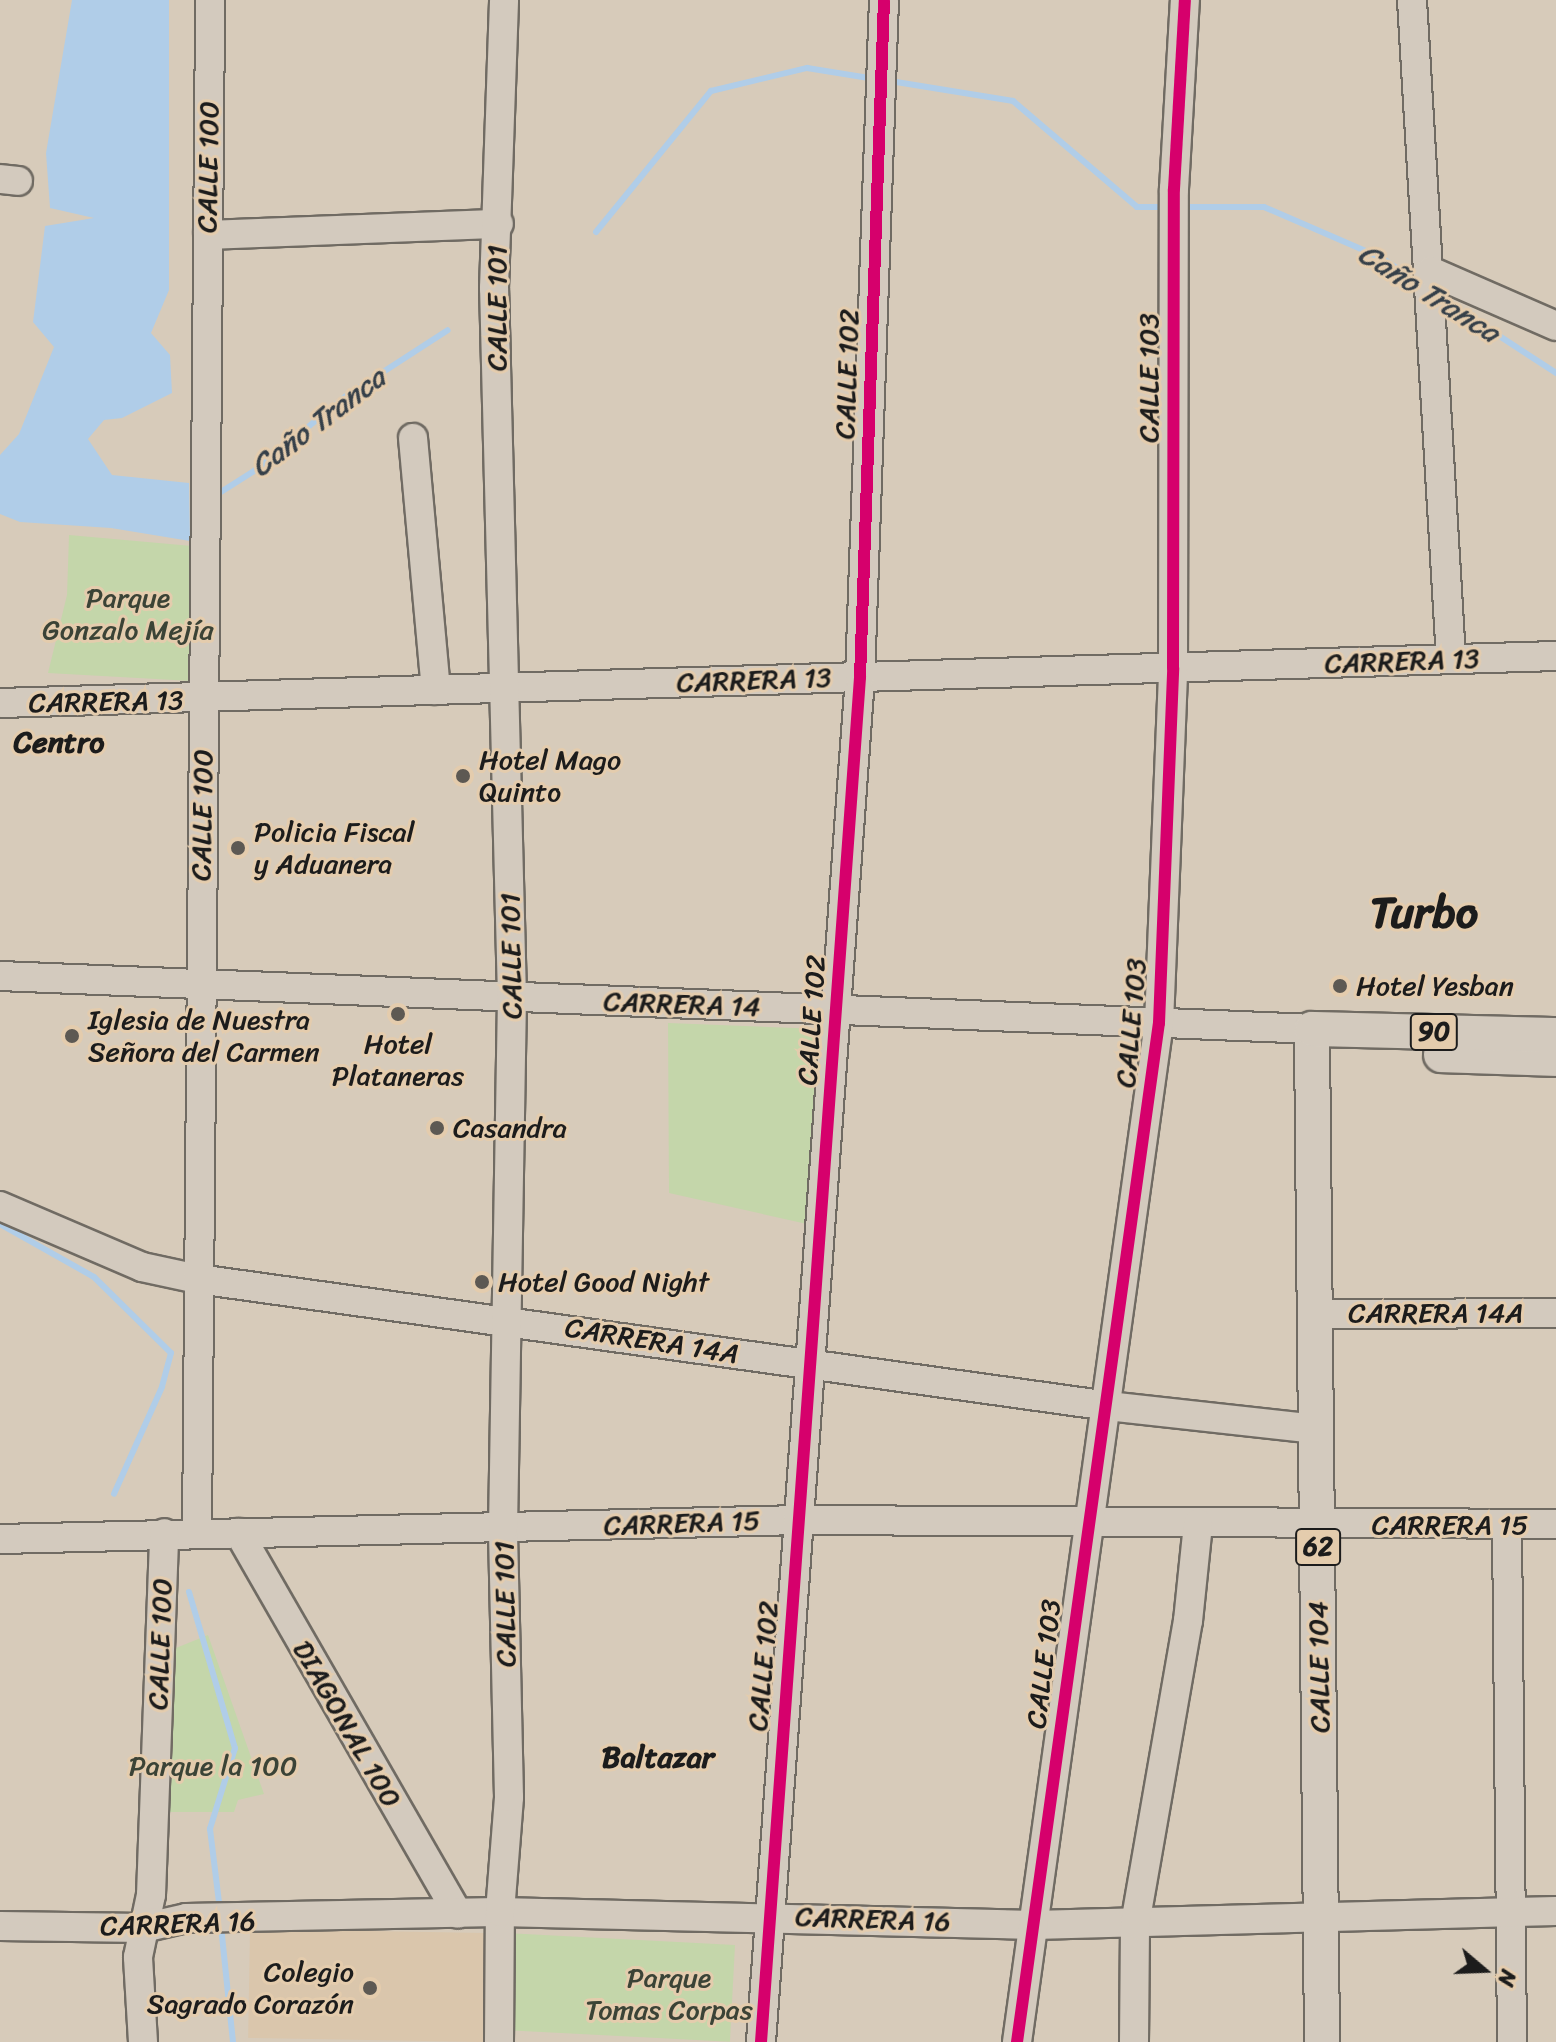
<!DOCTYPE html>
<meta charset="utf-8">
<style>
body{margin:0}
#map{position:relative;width:1556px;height:2042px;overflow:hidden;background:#d7cbba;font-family:Sriracha,sans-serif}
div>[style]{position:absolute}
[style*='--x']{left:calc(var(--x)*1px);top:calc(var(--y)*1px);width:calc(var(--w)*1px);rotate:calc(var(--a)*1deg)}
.built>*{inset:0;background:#dac6ac;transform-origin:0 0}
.green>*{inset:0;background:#c4d6aa;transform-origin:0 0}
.water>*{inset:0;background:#b0cde8}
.stream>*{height:6px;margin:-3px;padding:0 3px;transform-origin:3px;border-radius:3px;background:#b0cde8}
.roads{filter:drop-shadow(2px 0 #706b63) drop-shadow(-2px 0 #706b63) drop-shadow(0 2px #706b63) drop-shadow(0 -2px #706b63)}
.minor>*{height:28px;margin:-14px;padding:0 14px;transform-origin:14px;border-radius:14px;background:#d3cabe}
.major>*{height:34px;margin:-17px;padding:0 17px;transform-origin:17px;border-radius:17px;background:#d3cabe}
.cycleway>*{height:12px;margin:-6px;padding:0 6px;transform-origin:6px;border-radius:6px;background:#d6006c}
.dots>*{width:22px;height:22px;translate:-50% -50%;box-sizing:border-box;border:4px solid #e4ccad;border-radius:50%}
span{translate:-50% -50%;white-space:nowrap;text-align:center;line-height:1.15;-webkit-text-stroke:6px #e4ccad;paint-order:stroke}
.shield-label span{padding:2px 6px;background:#e4ccad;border:2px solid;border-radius:6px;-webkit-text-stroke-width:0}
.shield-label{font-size:26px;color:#1c1c1c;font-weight:700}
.street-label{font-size:28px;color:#1c1c1c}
.park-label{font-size:28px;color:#3b4336}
.poi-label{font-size:28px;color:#1c1c1c}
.left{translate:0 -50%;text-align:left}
.right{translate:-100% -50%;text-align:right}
.water-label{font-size:30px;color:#364049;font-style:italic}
.neighbourhood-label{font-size:30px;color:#1c1c1c;font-weight:700}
.town-label{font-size:44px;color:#1c1c1c;font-weight:700}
.north{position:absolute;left:1444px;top:1930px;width:80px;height:80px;-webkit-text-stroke:6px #e4ccad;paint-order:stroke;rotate:109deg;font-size:22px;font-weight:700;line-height:32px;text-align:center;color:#1c1c1c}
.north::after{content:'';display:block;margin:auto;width:28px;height:36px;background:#1c1c1c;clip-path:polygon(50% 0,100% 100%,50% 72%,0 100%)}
</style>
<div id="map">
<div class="built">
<div style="left:485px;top:1933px;width:109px;height:235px;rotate:91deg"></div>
</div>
<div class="green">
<div style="clip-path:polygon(69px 535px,192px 546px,192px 681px,48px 673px,67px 595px)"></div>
<div style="clip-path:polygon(668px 1023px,821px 1029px,807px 1224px,669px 1193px)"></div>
<div style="clip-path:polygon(208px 1635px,264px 1794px,238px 1800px,234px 1812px,170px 1812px,176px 1648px)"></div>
<div style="left:735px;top:1945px;width:97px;height:225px;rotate:93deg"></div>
</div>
<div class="water">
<div style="clip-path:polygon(72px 0,169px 0,169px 290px,151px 333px,170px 355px,172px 393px,122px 418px,104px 420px,88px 439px,112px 475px,189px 483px,190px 541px,111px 528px,20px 522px,0 514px,0 455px,19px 434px,54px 347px,33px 322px,45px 226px,94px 218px,50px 208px,46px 153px)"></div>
</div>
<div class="stream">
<div style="--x:890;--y:81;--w:125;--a:9.2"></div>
<div style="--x:1013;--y:101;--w:163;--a:40.5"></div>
<div style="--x:1137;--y:207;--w:29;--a:0"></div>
<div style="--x:1181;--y:207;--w:83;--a:0"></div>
<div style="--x:1264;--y:207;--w:129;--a:23.4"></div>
<div style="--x:1382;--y:258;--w:45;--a:34"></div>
<div style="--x:596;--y:232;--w:182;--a:-50.8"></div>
<div style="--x:711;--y:91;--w:99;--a:-13.5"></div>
<div style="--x:807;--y:68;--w:69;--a:9.2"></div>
<div style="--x:1438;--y:296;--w:141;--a:33.1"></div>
<div style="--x:213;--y:497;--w:49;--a:-32.4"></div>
<div style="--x:254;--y:471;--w:119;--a:-39.2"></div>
<div style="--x:346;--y:396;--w:121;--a:-32.9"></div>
<div style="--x:0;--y:1224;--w:108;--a:29.4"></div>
<div style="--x:94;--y:1277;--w:108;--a:44.6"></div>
<div style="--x:171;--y:1353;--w:35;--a:105"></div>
<div style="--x:162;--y:1387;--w:117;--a:114.2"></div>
<div style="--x:189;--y:1592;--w:163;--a:73.6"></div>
<div style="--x:235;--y:1748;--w:85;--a:107.2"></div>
<div style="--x:210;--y:1829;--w:83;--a:83"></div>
<div style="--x:221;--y:1926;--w:117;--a:84.1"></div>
</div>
<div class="roads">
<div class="minor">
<div style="--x:1412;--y:0;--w:660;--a:86.61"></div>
<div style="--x:0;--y:179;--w:18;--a:6"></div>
<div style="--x:208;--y:235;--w:291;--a:-2.2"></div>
<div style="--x:1430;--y:271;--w:137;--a:23.6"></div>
<div style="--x:413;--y:438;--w:253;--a:84.8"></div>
<div style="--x:0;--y:703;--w:1557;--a:-1.73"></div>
<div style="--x:0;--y:976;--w:1313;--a:2.31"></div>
<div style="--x:0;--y:1206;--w:155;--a:23.2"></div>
<div style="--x:142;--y:1267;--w:57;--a:12.1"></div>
<div style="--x:198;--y:1279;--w:919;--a:7.94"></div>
<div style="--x:1108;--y:1406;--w:209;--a:6.3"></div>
<div style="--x:1315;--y:1314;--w:241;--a:-0.2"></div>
<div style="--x:1507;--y:1525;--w:517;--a:89.45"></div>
<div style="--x:239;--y:1533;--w:439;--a:60.1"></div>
<div style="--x:197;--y:1534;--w:1534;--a:-89.51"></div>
<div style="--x:0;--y:1539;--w:798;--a:-1.36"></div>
<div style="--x:798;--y:1520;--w:758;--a:0.3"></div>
<div style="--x:0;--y:1926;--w:143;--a:0.8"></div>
<div style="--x:143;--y:1928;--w:44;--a:-13.1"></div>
<div style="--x:186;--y:1918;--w:314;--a:-1.1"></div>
<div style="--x:500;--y:1912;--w:534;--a:1.39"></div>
<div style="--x:1034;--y:1925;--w:522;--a:-1.54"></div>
<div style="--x:143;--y:2042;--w:85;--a:-93.4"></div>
<div style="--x:138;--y:1957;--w:63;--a:-78.2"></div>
<div style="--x:151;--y:1895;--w:362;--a:-87.9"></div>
<div style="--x:499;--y:2042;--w:130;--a:-89.6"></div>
<div style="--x:500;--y:1912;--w:115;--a:-85.5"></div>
<div style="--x:509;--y:1797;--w:268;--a:-91.3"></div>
<div style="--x:503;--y:1529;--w:532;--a:-89.03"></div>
<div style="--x:512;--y:997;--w:709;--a:-91.45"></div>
<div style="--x:494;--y:288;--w:288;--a:-88"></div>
<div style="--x:761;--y:2042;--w:1369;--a:-85.85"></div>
<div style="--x:860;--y:677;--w:677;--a:-87.97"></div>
<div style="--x:1017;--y:2042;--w:1029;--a:-82.07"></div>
<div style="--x:1159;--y:1023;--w:355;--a:-87.7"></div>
<div style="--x:1173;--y:668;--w:479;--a:-89.9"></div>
<div style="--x:1174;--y:189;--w:189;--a:-86.7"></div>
<div style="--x:1134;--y:2042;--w:118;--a:-89.5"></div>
<div style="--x:1135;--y:1924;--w:308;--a:-80.1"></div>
<div style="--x:1188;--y:1621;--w:98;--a:-84.1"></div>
</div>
<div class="major">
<div style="--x:1441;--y:1055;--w:115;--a:2"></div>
<div style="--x:1322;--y:2042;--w:1013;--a:-90.57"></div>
<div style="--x:1312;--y:1029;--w:244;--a:1.4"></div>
</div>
</div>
<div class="cycleway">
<div style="--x:761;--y:2042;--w:1369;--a:-85.85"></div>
<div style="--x:860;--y:677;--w:677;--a:-87.97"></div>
<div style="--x:1017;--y:2042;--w:1029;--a:-82.07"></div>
<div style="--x:1159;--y:1023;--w:355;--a:-87.7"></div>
<div style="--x:1173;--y:668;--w:479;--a:-89.9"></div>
<div style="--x:1174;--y:189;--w:189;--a:-86.7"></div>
</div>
<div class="dots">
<div style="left:463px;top:776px;background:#5d5953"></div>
<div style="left:238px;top:848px;background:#5d5953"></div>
<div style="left:1340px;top:986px;background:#5d5953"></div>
<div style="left:398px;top:1014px;background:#5d5953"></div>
<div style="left:72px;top:1036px;background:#5d5953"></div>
<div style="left:437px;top:1128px;background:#5d5953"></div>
<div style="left:482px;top:1282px;background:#5d5953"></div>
<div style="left:370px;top:1988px;background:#5d5953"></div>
</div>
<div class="shield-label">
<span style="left:1434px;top:1032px">90</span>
<span style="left:1318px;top:1547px">62</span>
</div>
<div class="street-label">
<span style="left:208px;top:167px;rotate:-89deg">CALLE 100</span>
<span style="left:497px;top:308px;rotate:-90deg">CALLE 101</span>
<span style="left:847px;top:374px;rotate:-88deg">CALLE 102</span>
<span style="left:1149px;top:378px;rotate:-90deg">CALLE 103</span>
<span style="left:1402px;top:661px;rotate:-2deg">CARRERA 13</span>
<span style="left:754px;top:680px;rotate:-2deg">CARRERA 13</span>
<span style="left:106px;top:702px;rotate:-1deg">CARRERA 13</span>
<span style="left:202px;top:815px;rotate:-89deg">CALLE 100</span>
<span style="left:511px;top:956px;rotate:-91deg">CALLE 101</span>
<span style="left:682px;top:1004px;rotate:2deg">CARRERA 14</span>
<span style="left:812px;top:1020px;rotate:-86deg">CALLE 102</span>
<span style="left:1131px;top:1023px;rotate:-85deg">CALLE 103</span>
<span style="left:1436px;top:1313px">CARRERA 14A</span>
<span style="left:652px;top:1341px;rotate:9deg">CARRERA 14A</span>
<span style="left:682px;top:1523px;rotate:-2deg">CARRERA 15</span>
<span style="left:1450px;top:1525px">CARRERA 15</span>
<span style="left:505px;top:1604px;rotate:-91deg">CALLE 101</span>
<span style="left:160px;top:1644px;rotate:-88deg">CALLE 100</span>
<span style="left:1044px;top:1664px;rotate:-83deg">CALLE 103</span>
<span style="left:763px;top:1666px;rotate:-85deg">CALLE 102</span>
<span style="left:1319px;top:1667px;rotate:-91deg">CALLE 104</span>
<span style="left:347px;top:1724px;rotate:60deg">DIAGONAL 100</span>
<span style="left:873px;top:1919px;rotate:2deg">CARRERA 16</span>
<span style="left:178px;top:1924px;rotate:-2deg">CARRERA 16</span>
</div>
<div class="park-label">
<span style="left:128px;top:614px">Parque<br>Gonzalo Mejía</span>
<span style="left:213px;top:1766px">Parque la 100</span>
<span style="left:669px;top:1994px">Parque<br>Tomas Corpas</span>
</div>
<div class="poi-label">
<span class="left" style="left:479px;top:776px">Hotel Mago<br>Quinto</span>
<span class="left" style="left:254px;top:848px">Policia Fiscal<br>y Aduanera</span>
<span class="left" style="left:1356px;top:986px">Hotel Yesban</span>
<span class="left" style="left:88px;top:1036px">Iglesia de Nuestra<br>Señora del Carmen</span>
<span style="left:398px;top:1060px">Hotel<br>Plataneras</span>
<span class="left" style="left:453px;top:1128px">Casandra</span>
<span class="left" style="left:498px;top:1282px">Hotel Good Night</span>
<span class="right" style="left:354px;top:1988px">Colegio<br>Sagrado Corazón</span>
</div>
<div class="water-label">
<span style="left:1429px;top:293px;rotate:32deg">Caño Tranca</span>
<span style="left:318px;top:422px;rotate:-37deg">Caño Tranca</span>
</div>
<div class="neighbourhood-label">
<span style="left:59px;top:742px">Centro</span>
<span style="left:658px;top:1757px">Baltazar</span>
</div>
<div class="town-label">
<span style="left:1424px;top:912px">Turbo</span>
</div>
<div class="north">N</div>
</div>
